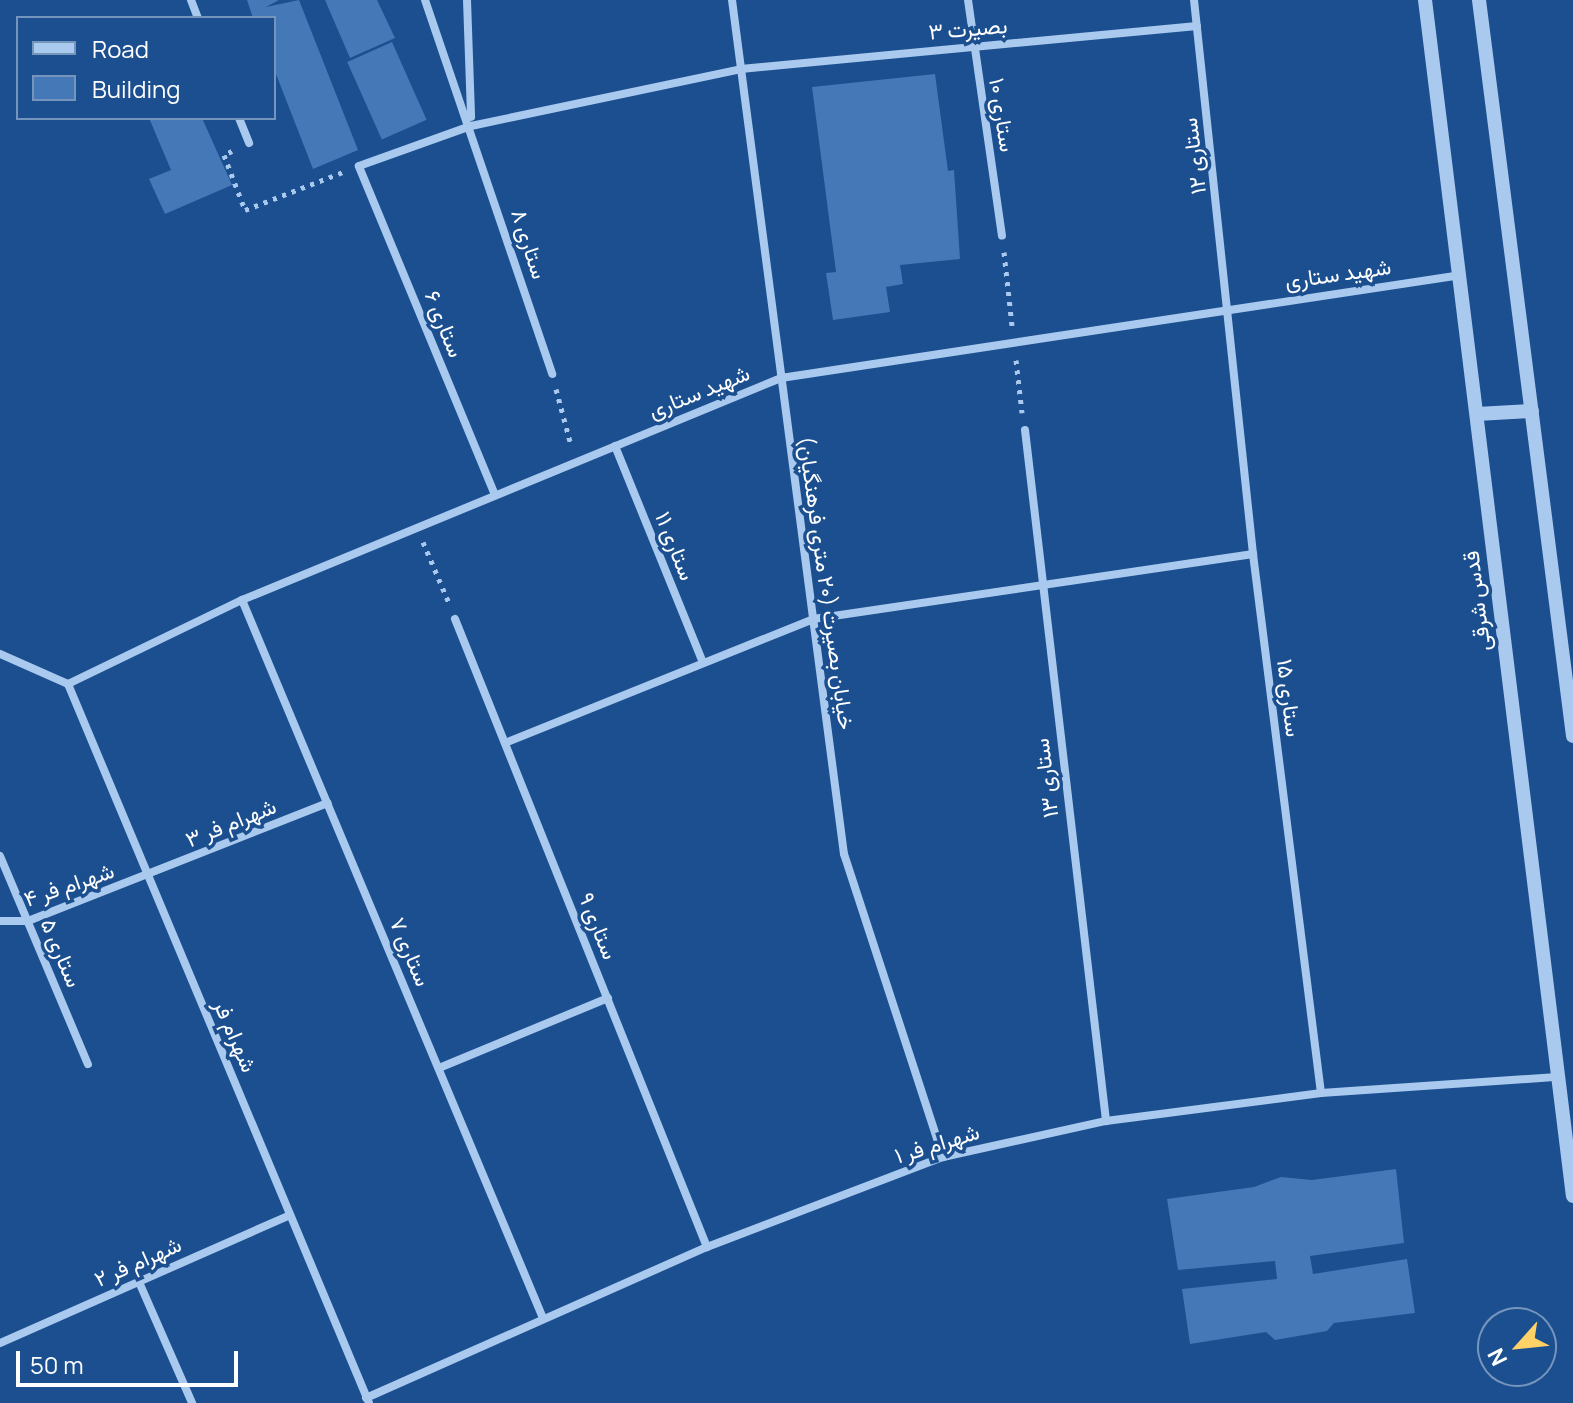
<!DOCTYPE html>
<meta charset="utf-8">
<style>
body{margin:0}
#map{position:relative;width:1573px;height:1403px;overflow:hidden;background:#1b4f8f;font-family:Manrope,Vazirmatn,sans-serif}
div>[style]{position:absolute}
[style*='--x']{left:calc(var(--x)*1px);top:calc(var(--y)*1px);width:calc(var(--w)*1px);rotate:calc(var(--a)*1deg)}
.building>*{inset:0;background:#4478b7;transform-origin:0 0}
.path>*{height:5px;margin-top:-2.5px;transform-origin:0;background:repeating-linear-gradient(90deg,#a9c9ee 0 4px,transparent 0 10px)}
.minor>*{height:8px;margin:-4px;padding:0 4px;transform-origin:4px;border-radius:4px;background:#a9c9ee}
.tertiary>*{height:14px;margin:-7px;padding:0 7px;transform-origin:7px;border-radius:7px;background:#a9c9ee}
span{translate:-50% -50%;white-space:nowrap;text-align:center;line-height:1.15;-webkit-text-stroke:7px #1b4f8f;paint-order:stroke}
.street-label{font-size:22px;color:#fff}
.legend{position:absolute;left:16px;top:16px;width:260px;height:104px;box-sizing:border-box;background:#1b4f8f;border:2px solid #7695bc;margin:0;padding:10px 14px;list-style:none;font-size:24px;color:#fff}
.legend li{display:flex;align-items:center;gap:16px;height:40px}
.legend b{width:40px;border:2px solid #7695bc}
.north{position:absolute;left:1477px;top:1307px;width:80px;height:80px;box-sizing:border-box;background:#1b4f8f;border:2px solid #7695bc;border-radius:50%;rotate:243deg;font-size:22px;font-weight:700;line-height:32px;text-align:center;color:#fff}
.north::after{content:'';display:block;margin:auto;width:28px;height:36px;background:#ffd166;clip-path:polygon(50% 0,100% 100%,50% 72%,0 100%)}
.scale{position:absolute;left:16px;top:1351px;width:222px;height:36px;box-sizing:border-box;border:4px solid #fff;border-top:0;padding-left:10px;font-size:24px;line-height:28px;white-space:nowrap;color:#fff;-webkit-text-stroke:6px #1b4f8f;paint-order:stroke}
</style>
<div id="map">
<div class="building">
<div style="clip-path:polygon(247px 0,279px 0,266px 7px,299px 0,358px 150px,313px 169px,274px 69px,274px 18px,253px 18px)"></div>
<div style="clip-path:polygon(325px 0,377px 0,395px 38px,350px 58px)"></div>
<div style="left:392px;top:42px;width:85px;height:49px;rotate:66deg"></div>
<div style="clip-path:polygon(935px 74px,948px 171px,954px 170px,960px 259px,900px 265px,903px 284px,886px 287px,890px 312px,833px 320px,826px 273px,836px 272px,812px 87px)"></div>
<div style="clip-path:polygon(149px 118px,202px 118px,232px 185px,165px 214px,149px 179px,171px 170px)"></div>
<div style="clip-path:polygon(1396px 1169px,1404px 1243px,1310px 1256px,1313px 1274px,1407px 1259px,1415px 1313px,1334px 1323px,1327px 1331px,1275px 1340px,1266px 1332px,1190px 1344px,1182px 1289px,1277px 1279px,1275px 1261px,1178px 1270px,1167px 1199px,1254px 1187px,1281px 1177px,1312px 1180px)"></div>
</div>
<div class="path">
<div style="--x:232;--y:151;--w:9;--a:153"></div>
<div style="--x:224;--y:155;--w:59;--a:69.1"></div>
<div style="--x:245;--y:210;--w:105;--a:-21.2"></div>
<div style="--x:1004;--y:252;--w:74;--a:83.8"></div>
<div style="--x:1016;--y:360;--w:53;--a:83.5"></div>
<div style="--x:556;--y:389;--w:58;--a:75"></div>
<div style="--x:423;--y:542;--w:66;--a:66.9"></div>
</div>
<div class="minor">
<div style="--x:191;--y:0;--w:19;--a:69"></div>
<div style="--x:425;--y:0;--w:395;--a:71.2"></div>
<div style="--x:467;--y:0;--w:117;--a:88"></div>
<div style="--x:732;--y:0;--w:861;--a:82.53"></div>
<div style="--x:844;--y:854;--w:319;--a:71.9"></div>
<div style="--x:968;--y:0;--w:238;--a:81.8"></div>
<div style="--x:1194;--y:0;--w:557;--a:83.92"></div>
<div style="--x:1253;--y:554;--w:543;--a:82.81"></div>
<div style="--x:239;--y:118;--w:27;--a:68"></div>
<div style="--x:1025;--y:430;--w:696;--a:83.31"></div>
<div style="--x:615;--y:446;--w:231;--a:67.9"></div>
<div style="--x:495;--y:495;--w:356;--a:-112.5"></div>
<div style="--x:359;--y:166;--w:119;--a:-19.7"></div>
<div style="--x:471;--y:126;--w:276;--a:-11.9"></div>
<div style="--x:741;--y:69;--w:458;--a:-5.4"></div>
<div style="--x:242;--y:600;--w:779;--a:67.26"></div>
<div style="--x:455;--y:619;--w:677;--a:68.14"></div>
<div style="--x:0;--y:654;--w:74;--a:23.8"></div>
<div style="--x:68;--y:684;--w:193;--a:-25.8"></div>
<div style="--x:242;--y:600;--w:583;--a:-22.39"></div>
<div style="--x:781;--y:378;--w:688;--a:-8.61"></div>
<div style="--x:68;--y:684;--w:779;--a:67.28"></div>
<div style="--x:505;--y:743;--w:332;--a:-21.9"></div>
<div style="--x:813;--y:619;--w:445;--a:-8.4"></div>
<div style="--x:0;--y:856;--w:226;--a:67.1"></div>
<div style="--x:0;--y:921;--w:28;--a:0"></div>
<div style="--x:28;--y:921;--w:322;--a:-21.5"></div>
<div style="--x:439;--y:1068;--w:183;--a:-22.5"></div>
<div style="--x:139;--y:1282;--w:132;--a:66.3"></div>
<div style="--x:0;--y:1343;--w:317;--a:-23.8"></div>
<div style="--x:366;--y:1398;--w:373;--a:-23.9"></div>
<div style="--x:707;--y:1247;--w:253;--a:-20.9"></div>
<div style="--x:943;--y:1157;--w:167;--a:-12.5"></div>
<div style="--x:1106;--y:1121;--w:217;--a:-7.4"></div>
<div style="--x:1321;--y:1093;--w:237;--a:-3.9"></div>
</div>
<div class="tertiary">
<div style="--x:1425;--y:0;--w:1205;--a:82.95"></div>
<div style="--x:1479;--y:0;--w:742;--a:82.72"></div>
<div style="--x:1477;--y:414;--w:55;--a:-3.1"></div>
</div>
<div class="street-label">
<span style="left:968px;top:29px;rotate:-5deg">بصیرت ۳</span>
<span style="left:1002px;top:115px;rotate:81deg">ستاری ۱۰</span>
<span style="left:1194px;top:156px;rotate:-97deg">ستاری ۱۲</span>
<span style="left:529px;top:244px;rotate:72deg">ستاری ۸</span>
<span style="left:1338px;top:274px;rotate:-8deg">شهید ستاری</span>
<span style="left:444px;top:324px;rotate:68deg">ستاری ۶</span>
<span style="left:699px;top:392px;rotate:-22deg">شهید ستاری</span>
<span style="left:675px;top:546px;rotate:68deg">ستاری ۱۱</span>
<span style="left:826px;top:583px;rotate:82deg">خیابان بصیرت (۲۰ متری فرهنگیان)</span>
<span style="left:1477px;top:601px;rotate:-97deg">قدس شرقی</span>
<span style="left:1289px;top:698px;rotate:83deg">ستاری ۱۵</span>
<span style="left:1046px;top:778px;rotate:-97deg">ستاری ۱۳</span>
<span style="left:231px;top:823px;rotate:-22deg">شهرام فر ۳</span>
<span style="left:69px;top:885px;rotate:-19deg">شهرام فر ۴</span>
<span style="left:598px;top:926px;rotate:68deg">ستاری ۹</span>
<span style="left:410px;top:952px;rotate:67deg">ستاری ۷</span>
<span style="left:61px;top:953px;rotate:67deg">ستاری ۵</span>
<span style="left:235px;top:1036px;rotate:67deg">شهرام فر</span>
<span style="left:937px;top:1144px;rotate:-17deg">شهرام فر ۱</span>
<span style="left:138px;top:1262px;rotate:-24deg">شهرام فر ۲</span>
</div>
<ul class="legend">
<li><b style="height:10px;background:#a9c9ee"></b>Road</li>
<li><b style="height:22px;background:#4478b7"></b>Building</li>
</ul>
<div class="north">N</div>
<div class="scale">50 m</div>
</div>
